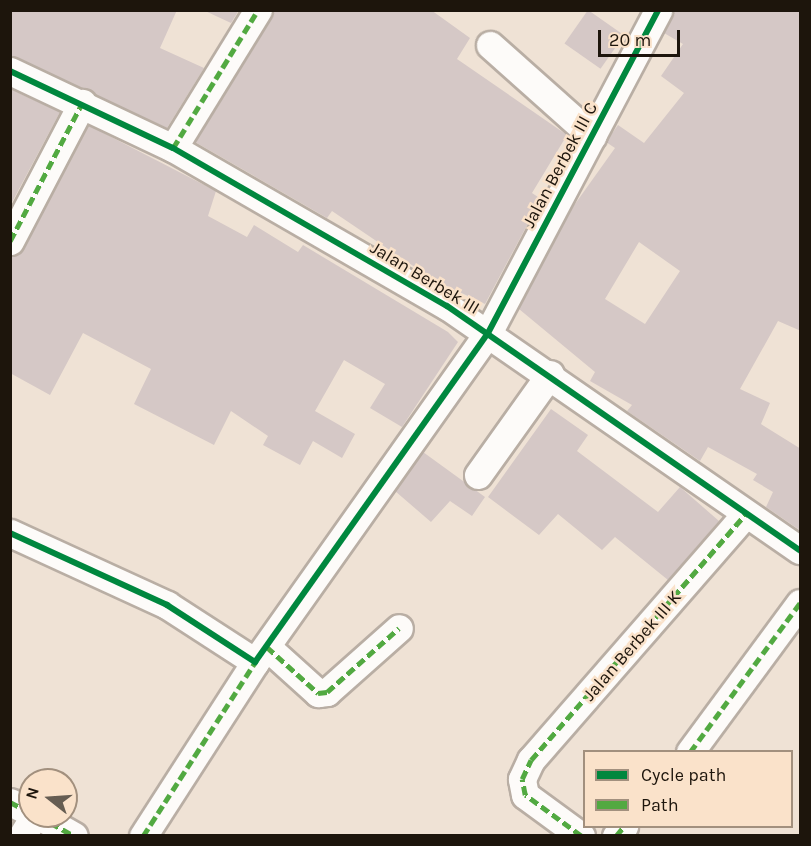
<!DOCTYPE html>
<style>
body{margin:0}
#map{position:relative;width:811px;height:846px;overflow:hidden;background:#efe2d5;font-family:Karla,sans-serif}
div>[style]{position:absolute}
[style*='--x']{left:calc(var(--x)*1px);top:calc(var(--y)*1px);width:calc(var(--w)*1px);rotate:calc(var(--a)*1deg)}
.building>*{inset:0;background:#d5c8c6;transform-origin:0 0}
.roads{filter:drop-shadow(2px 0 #b9aea4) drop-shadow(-2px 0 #b9aea4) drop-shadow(0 2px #b9aea4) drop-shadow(0 -2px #b9aea4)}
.minor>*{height:27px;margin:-13.5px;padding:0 13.5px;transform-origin:13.5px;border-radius:13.5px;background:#fdfbf9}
.quiet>*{height:4.5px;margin-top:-2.25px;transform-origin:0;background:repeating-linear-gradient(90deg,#52a941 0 9px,transparent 0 13.5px)}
.cycleway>*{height:6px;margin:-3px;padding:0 3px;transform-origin:3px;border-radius:3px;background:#00873e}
span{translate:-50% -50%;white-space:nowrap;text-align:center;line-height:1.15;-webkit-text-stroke:5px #fae2ca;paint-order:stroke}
.street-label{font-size:18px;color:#1d150c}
.frame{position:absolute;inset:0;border:12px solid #1d150c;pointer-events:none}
.legend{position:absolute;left:583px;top:750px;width:210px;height:78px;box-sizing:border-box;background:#fae2ca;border:2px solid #a2907e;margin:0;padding:8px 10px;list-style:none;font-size:18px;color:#1d150c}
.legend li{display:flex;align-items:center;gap:12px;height:30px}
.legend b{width:30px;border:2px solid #a2907e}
.north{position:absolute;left:18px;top:768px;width:60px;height:60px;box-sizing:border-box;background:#fae2ca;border:2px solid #a2907e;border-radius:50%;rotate:287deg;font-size:16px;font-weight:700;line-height:24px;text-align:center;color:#1d150c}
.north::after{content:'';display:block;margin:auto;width:21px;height:27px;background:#665d52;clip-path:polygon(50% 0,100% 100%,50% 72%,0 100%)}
.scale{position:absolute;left:598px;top:30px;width:82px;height:27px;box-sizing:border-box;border:3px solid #1d150c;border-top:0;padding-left:8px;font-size:18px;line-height:21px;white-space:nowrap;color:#1d150c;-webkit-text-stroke:4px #fae2ca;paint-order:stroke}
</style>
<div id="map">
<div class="building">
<div style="clip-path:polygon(10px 10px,177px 10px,160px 48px,204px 68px,167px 128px,10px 56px)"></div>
<div style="clip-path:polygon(203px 10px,239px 10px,231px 23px)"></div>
<div style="clip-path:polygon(274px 10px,431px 10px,470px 38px,457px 59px,567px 135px,532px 193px,541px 199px,485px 304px,434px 280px,332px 211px,327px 218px,195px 142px)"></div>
<div style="left:588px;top:10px;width:44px;height:41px;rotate:35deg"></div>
<div style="clip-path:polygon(evenodd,674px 10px,801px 10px,801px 331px,778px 321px,740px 389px,770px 403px,761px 424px,801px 449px,801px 531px,766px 507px,773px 492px,753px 480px,757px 474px,708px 447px,700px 461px,627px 411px,632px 405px,590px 381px,595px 372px,519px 309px,570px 211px,615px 148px,606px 142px,618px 125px,644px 143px,684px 93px,661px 76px,683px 44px,664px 33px,674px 10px,639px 242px,680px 271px,645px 324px,605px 299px,639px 242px)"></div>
<div style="clip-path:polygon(10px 89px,60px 112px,10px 206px)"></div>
<div style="clip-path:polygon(88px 125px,216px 191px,208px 216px,247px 237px,254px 225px,298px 252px,303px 245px,448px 332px,458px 342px,402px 427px,370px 408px,385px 384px,344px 360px,315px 411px,355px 434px,342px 458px,313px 441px,300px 465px,263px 445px,268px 436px,231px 411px,214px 445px,134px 404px,151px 369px,83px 333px,50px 395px,10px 373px,10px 257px,24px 248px)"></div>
<div style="clip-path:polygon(551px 409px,588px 435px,577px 451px,658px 512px,680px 487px,719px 521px,668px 580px,615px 537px,602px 550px,558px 514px,539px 535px,488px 497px)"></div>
<div style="clip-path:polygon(423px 452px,485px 497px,472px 516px,450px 501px,431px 522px,395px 491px)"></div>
</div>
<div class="roads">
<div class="minor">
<div style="--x:490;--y:45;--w:137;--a:41.7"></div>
<div style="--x:10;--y:71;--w:180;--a:25.3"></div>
<div style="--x:173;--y:148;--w:316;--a:30"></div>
<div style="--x:447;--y:306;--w:429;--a:34.7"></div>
<div style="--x:173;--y:148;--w:162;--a:-58.4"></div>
<div style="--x:10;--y:241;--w:156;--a:-62.4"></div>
<div style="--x:478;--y:475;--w:124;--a:-54.5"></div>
<div style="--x:10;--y:533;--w:173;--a:24.6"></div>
<div style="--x:167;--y:605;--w:105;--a:32.9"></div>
<div style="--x:255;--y:662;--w:403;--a:-54.7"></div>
<div style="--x:488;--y:333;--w:365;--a:-62.2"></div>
<div style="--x:267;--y:647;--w:69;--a:42"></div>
<div style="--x:318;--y:693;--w:9;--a:-6"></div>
<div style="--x:327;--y:692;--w:96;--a:-41.6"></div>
<div style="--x:690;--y:752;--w:185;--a:-53.6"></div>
<div style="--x:10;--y:802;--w:22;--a:27"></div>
<div style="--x:39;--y:816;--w:40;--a:29.7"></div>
<div style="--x:22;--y:836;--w:23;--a:-59"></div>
<div style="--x:143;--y:836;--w:207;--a:-57.2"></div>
<div style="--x:581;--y:836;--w:69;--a:-143.8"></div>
<div style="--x:525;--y:795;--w:16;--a:-101"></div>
<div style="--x:522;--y:779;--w:21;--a:-65"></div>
<div style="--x:531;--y:760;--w:325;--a:-48.9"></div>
<div style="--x:616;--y:836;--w:13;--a:-51"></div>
</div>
</div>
<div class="quiet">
<div style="--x:173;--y:148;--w:162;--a:-58.4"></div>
<div style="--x:10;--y:241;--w:156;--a:-62.4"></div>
<div style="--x:267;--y:647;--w:69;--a:42"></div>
<div style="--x:318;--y:693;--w:9;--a:-6"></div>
<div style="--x:327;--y:692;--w:96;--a:-41.6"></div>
<div style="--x:690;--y:752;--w:185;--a:-53.6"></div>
<div style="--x:10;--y:802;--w:22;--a:27"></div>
<div style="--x:39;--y:816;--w:40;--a:29.7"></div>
<div style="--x:143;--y:836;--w:207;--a:-57.2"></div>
<div style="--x:581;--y:836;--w:69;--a:-143.8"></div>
<div style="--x:525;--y:795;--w:16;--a:-101"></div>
<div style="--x:522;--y:779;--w:21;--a:-65"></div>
<div style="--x:531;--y:760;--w:325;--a:-48.9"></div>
<div style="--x:616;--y:836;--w:13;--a:-51"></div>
</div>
<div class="cycleway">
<div style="--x:10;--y:71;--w:180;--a:25.3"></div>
<div style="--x:173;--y:148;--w:316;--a:30"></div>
<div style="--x:447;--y:306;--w:429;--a:34.7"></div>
<div style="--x:10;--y:533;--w:173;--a:24.6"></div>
<div style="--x:167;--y:605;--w:105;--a:32.9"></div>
<div style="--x:255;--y:662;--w:403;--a:-54.7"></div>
<div style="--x:488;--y:333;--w:365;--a:-62.2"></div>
</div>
<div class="street-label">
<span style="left:560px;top:165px;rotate:-62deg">Jalan Berbek III C</span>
<span style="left:425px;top:278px;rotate:31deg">Jalan Berbek III</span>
<span style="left:632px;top:646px;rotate:-49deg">Jalan Berbek III K</span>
</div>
<div class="frame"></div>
<ul class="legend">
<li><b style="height:8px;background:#00873e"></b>Cycle path</li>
<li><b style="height:8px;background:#52a941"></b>Path</li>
</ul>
<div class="north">N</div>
<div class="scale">20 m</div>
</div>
